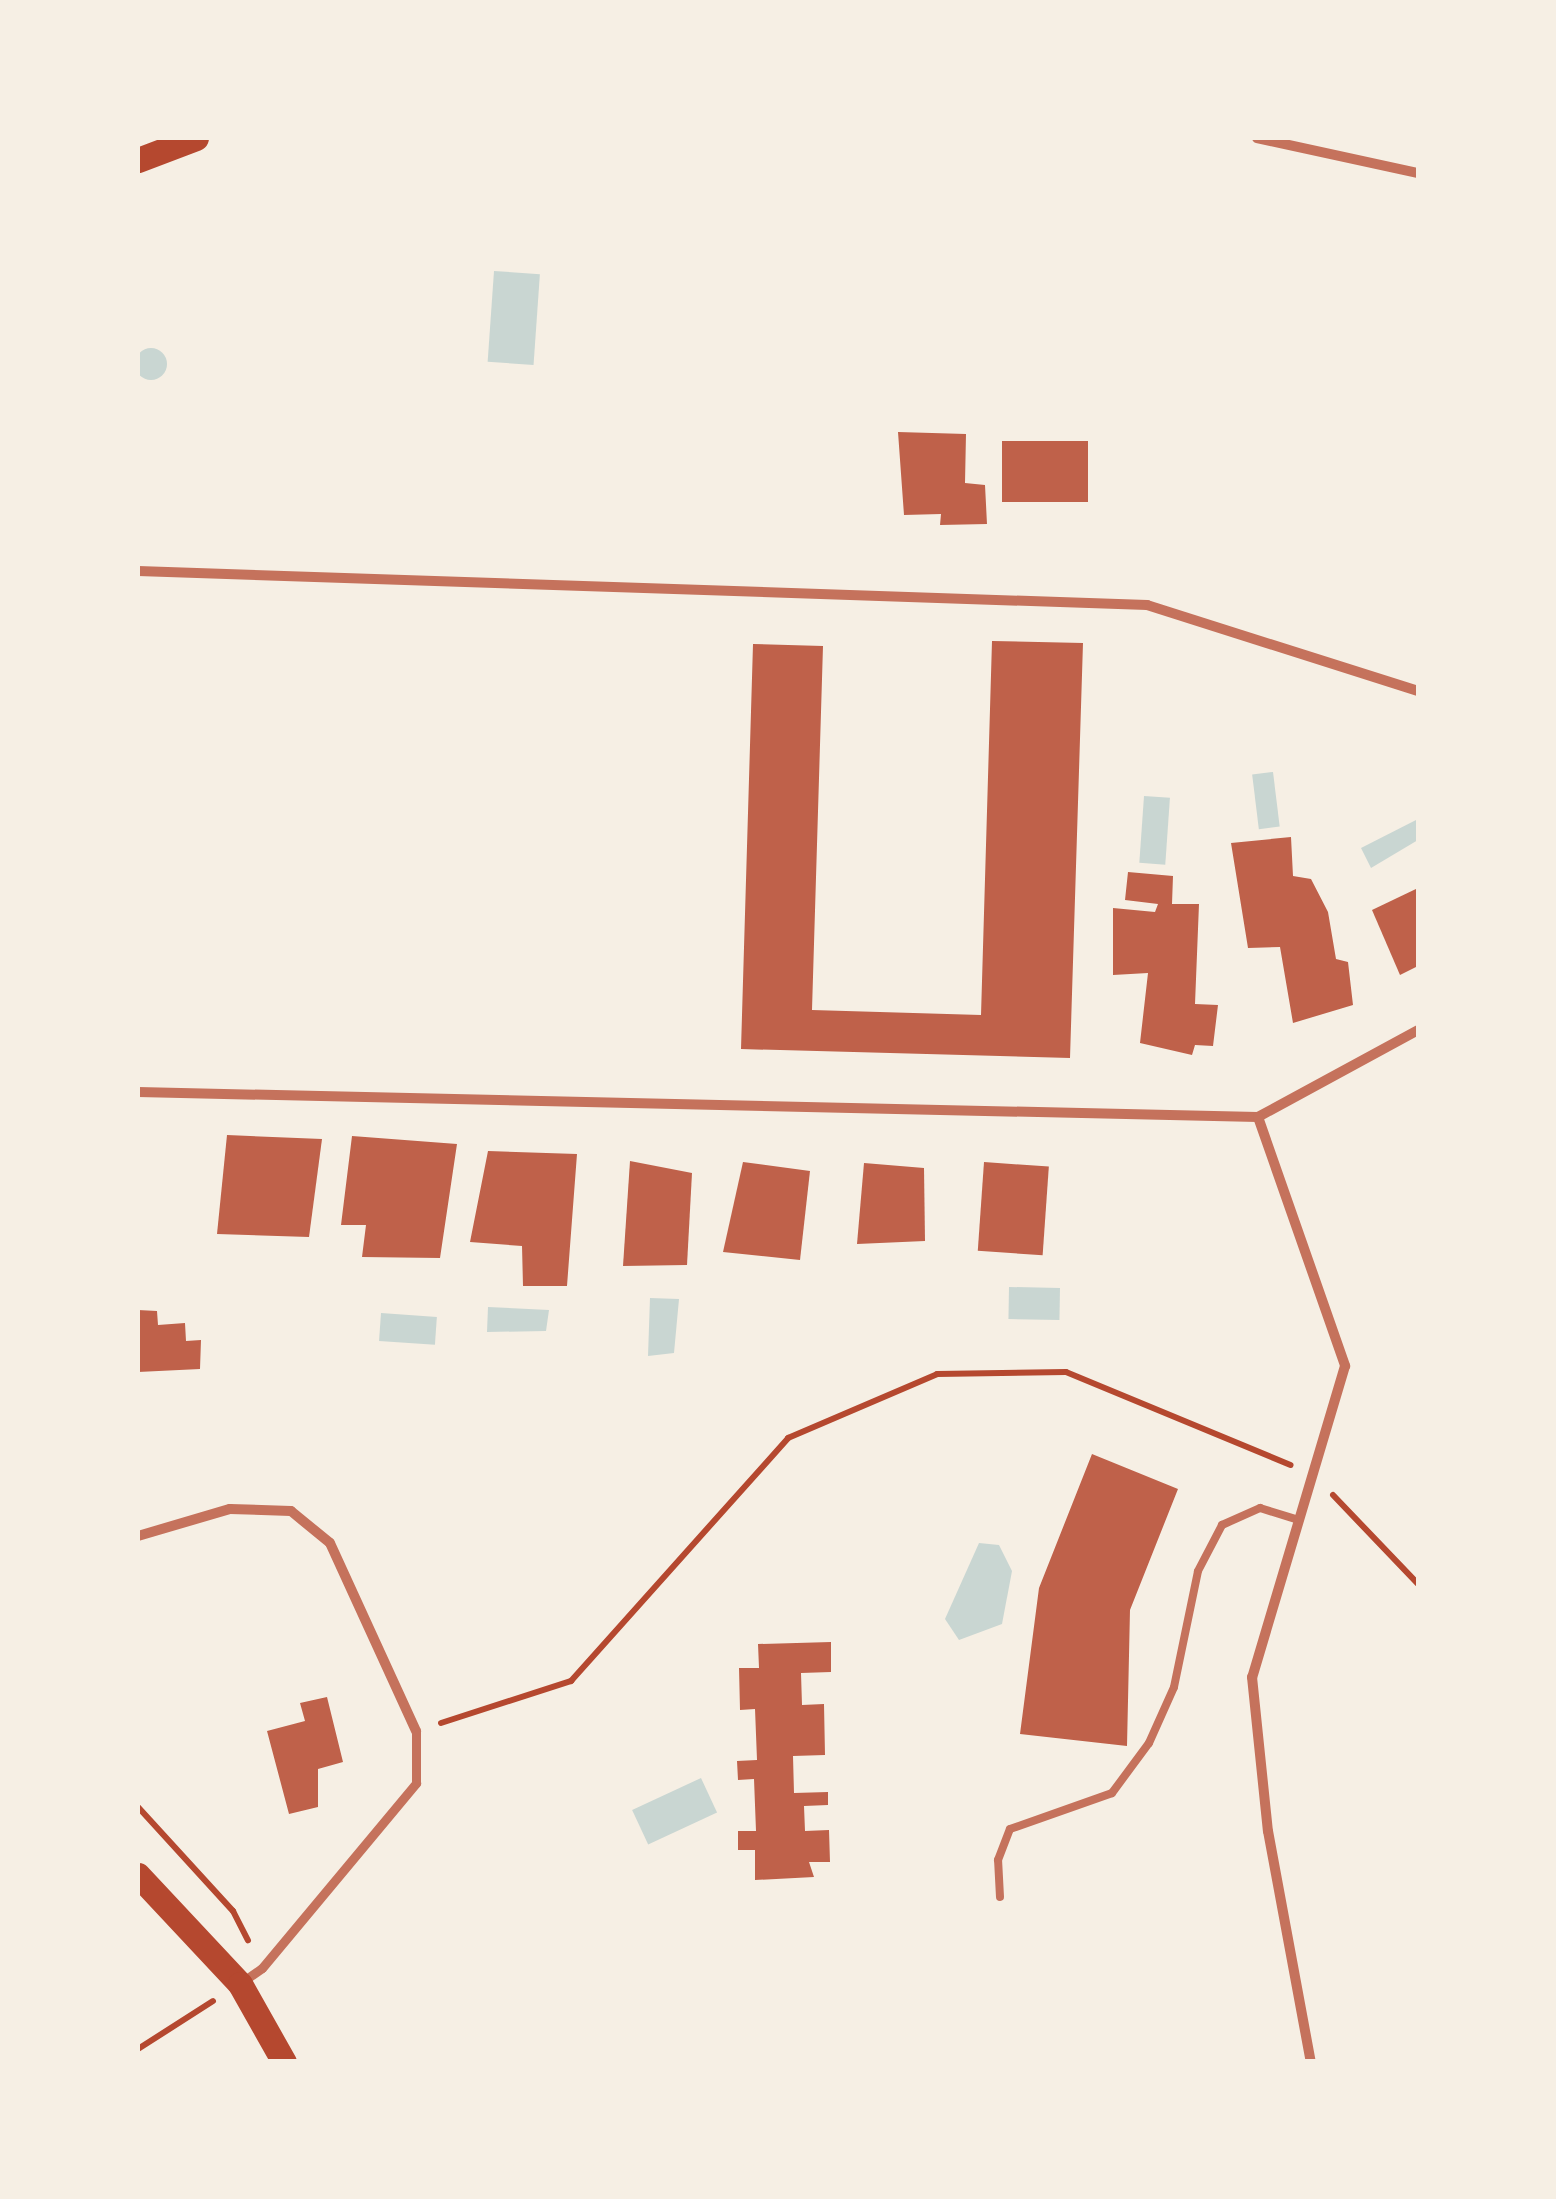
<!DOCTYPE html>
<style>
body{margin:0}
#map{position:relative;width:1556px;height:2199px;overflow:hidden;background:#f6efe4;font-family:Commissioner,sans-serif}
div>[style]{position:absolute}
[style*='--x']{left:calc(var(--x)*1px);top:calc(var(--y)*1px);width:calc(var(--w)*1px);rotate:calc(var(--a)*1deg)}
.water>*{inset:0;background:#c9d6d2;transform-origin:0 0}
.round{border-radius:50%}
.building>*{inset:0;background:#bf614a;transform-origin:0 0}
.path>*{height:6px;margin:-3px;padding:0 3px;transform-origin:3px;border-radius:3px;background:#b5482f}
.service>*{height:8px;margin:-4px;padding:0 4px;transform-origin:4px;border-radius:4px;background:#c5725c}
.pedestrian>*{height:9px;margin:-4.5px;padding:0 4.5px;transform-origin:4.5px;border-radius:4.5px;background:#c5725c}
.minor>*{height:10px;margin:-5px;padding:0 5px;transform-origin:5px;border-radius:5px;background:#c5725c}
.primary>*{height:25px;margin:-12.5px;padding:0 12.5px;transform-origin:12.5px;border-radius:12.5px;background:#b5482f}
span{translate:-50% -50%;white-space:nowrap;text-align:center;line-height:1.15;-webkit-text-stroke:9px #f6efe4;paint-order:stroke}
.frame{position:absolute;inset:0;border:140px solid #f6efe4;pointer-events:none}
</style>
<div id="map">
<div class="water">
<div style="left:494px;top:271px;width:46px;height:91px;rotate:4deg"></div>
<div class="round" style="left:135px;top:348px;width:32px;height:32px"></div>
<div style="left:1273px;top:772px;width:55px;height:21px;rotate:83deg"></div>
<div style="left:1144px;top:796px;width:26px;height:67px;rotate:4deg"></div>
<div style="clip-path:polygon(1418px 819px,1418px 840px,1371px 868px,1361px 848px)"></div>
<div style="left:1009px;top:1287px;width:51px;height:32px;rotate:1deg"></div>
<div style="clip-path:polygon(650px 1298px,679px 1299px,674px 1353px,648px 1356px)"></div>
<div style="clip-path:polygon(488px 1307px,549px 1310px,546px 1331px,487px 1332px)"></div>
<div style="left:381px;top:1313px;width:56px;height:28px;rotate:4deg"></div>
<div style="clip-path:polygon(979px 1543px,999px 1545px,1012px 1571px,1002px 1624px,959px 1640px,945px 1619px)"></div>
<div style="left:701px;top:1778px;width:38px;height:76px;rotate:65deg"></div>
</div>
<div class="building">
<div style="clip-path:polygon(898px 432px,966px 434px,965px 483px,985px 485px,987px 524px,940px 525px,941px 514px,904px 515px)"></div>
<div style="left:1002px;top:441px;width:86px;height:61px"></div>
<div style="clip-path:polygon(992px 641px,1083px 643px,1070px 1058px,741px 1049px,753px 644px,823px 646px,812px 1010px,981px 1015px)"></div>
<div style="clip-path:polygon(1291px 837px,1293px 876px,1311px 879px,1328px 912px,1336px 959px,1348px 962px,1353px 1005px,1293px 1023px,1280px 947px,1248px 948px,1231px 843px)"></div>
<div style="clip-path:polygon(1128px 872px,1173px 876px,1172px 904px,1199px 904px,1195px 1004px,1218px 1005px,1213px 1046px,1195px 1045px,1192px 1055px,1140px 1043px,1148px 973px,1113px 975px,1113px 908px,1155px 912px,1158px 904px,1125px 900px)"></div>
<div style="clip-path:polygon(1418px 888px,1418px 966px,1400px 975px,1372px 910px)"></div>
<div style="clip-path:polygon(227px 1135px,322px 1139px,309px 1237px,217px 1234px)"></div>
<div style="clip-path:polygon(352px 1136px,457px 1144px,440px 1258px,362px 1257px,366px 1225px,341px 1225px)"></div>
<div style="clip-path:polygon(488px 1151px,577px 1154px,567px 1286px,523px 1286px,522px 1246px,470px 1242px)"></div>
<div style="clip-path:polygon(630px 1161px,692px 1173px,687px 1265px,623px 1266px)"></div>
<div style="clip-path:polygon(743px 1162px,810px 1171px,800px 1260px,723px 1252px)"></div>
<div style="left:984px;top:1162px;width:65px;height:89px;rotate:4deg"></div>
<div style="clip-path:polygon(864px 1163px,924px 1168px,925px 1241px,857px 1244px)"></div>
<div style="clip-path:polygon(138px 1310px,157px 1311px,158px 1325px,185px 1323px,186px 1341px,201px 1340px,200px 1369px,138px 1372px)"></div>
<div style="clip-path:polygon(1092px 1454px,1178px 1489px,1130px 1610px,1127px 1746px,1020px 1734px,1039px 1588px)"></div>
<div style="clip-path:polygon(831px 1642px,831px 1672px,801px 1673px,802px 1705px,824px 1704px,825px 1755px,793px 1756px,794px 1793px,828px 1792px,828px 1805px,804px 1806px,805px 1831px,829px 1830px,830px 1862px,809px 1862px,814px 1877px,755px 1880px,755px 1850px,738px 1850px,738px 1831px,756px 1831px,754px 1779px,738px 1780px,737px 1761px,757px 1760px,755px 1709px,740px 1710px,739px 1668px,759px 1668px,758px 1644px)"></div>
<div style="clip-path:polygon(327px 1697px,343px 1762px,318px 1769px,318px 1807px,289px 1814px,267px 1731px,305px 1721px,300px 1703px)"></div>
</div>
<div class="path">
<div style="--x:1333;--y:1495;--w:123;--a:46.3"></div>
<div style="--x:441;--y:1723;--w:137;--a:-17.9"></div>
<div style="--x:571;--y:1681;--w:326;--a:-48.2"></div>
<div style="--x:788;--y:1438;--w:162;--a:-23.2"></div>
<div style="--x:937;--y:1374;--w:129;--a:-0.9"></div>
<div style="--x:1066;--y:1372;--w:243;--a:22.5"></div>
<div style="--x:138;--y:1807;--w:141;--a:47.6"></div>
<div style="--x:233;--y:1911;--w:33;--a:63"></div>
<div style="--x:138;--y:2049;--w:89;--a:-32.6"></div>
</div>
<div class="service">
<div style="--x:1000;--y:1897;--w:37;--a:-93"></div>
<div style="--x:998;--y:1860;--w:33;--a:-69"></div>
<div style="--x:1010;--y:1829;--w:108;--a:-19.4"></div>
<div style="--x:1112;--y:1793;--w:62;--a:-53.5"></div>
<div style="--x:1149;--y:1743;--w:61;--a:-65.9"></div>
<div style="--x:1174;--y:1687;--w:118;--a:-78.3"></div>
<div style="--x:1198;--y:1571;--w:52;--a:-62.4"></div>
<div style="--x:1222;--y:1525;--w:42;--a:-24.1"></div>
<div style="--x:1260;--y:1508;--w:41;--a:17.1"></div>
</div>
<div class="pedestrian">
<div style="--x:242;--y:1982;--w:24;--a:-35"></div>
<div style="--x:262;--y:1968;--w:241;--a:-50.2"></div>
<div style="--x:416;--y:1783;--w:52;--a:-90"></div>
</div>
<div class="minor">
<div style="--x:1257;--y:138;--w:165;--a:12.3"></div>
<div style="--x:138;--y:571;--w:1010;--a:1.93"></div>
<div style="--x:1147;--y:605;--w:284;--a:17.6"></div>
<div style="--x:138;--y:1092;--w:1120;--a:1.28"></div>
<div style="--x:1258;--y:1117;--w:182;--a:-28.5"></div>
<div style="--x:1258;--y:1117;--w:264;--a:70.7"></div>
<div style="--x:1345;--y:1366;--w:325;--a:106.6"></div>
<div style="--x:1252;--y:1677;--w:155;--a:84.1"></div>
<div style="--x:1268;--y:1831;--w:235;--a:79.5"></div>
<div style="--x:138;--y:1536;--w:96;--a:-16.4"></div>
<div style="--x:230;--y:1509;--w:61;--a:1.9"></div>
<div style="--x:291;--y:1511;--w:50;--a:39.4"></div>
<div style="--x:330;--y:1543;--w:207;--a:65.4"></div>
</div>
<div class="primary">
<div style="--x:138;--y:160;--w:62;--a:-20.8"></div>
<div style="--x:138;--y:1875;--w:149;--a:46.9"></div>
<div style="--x:240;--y:1984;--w:90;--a:60.6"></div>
</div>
<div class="frame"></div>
</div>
